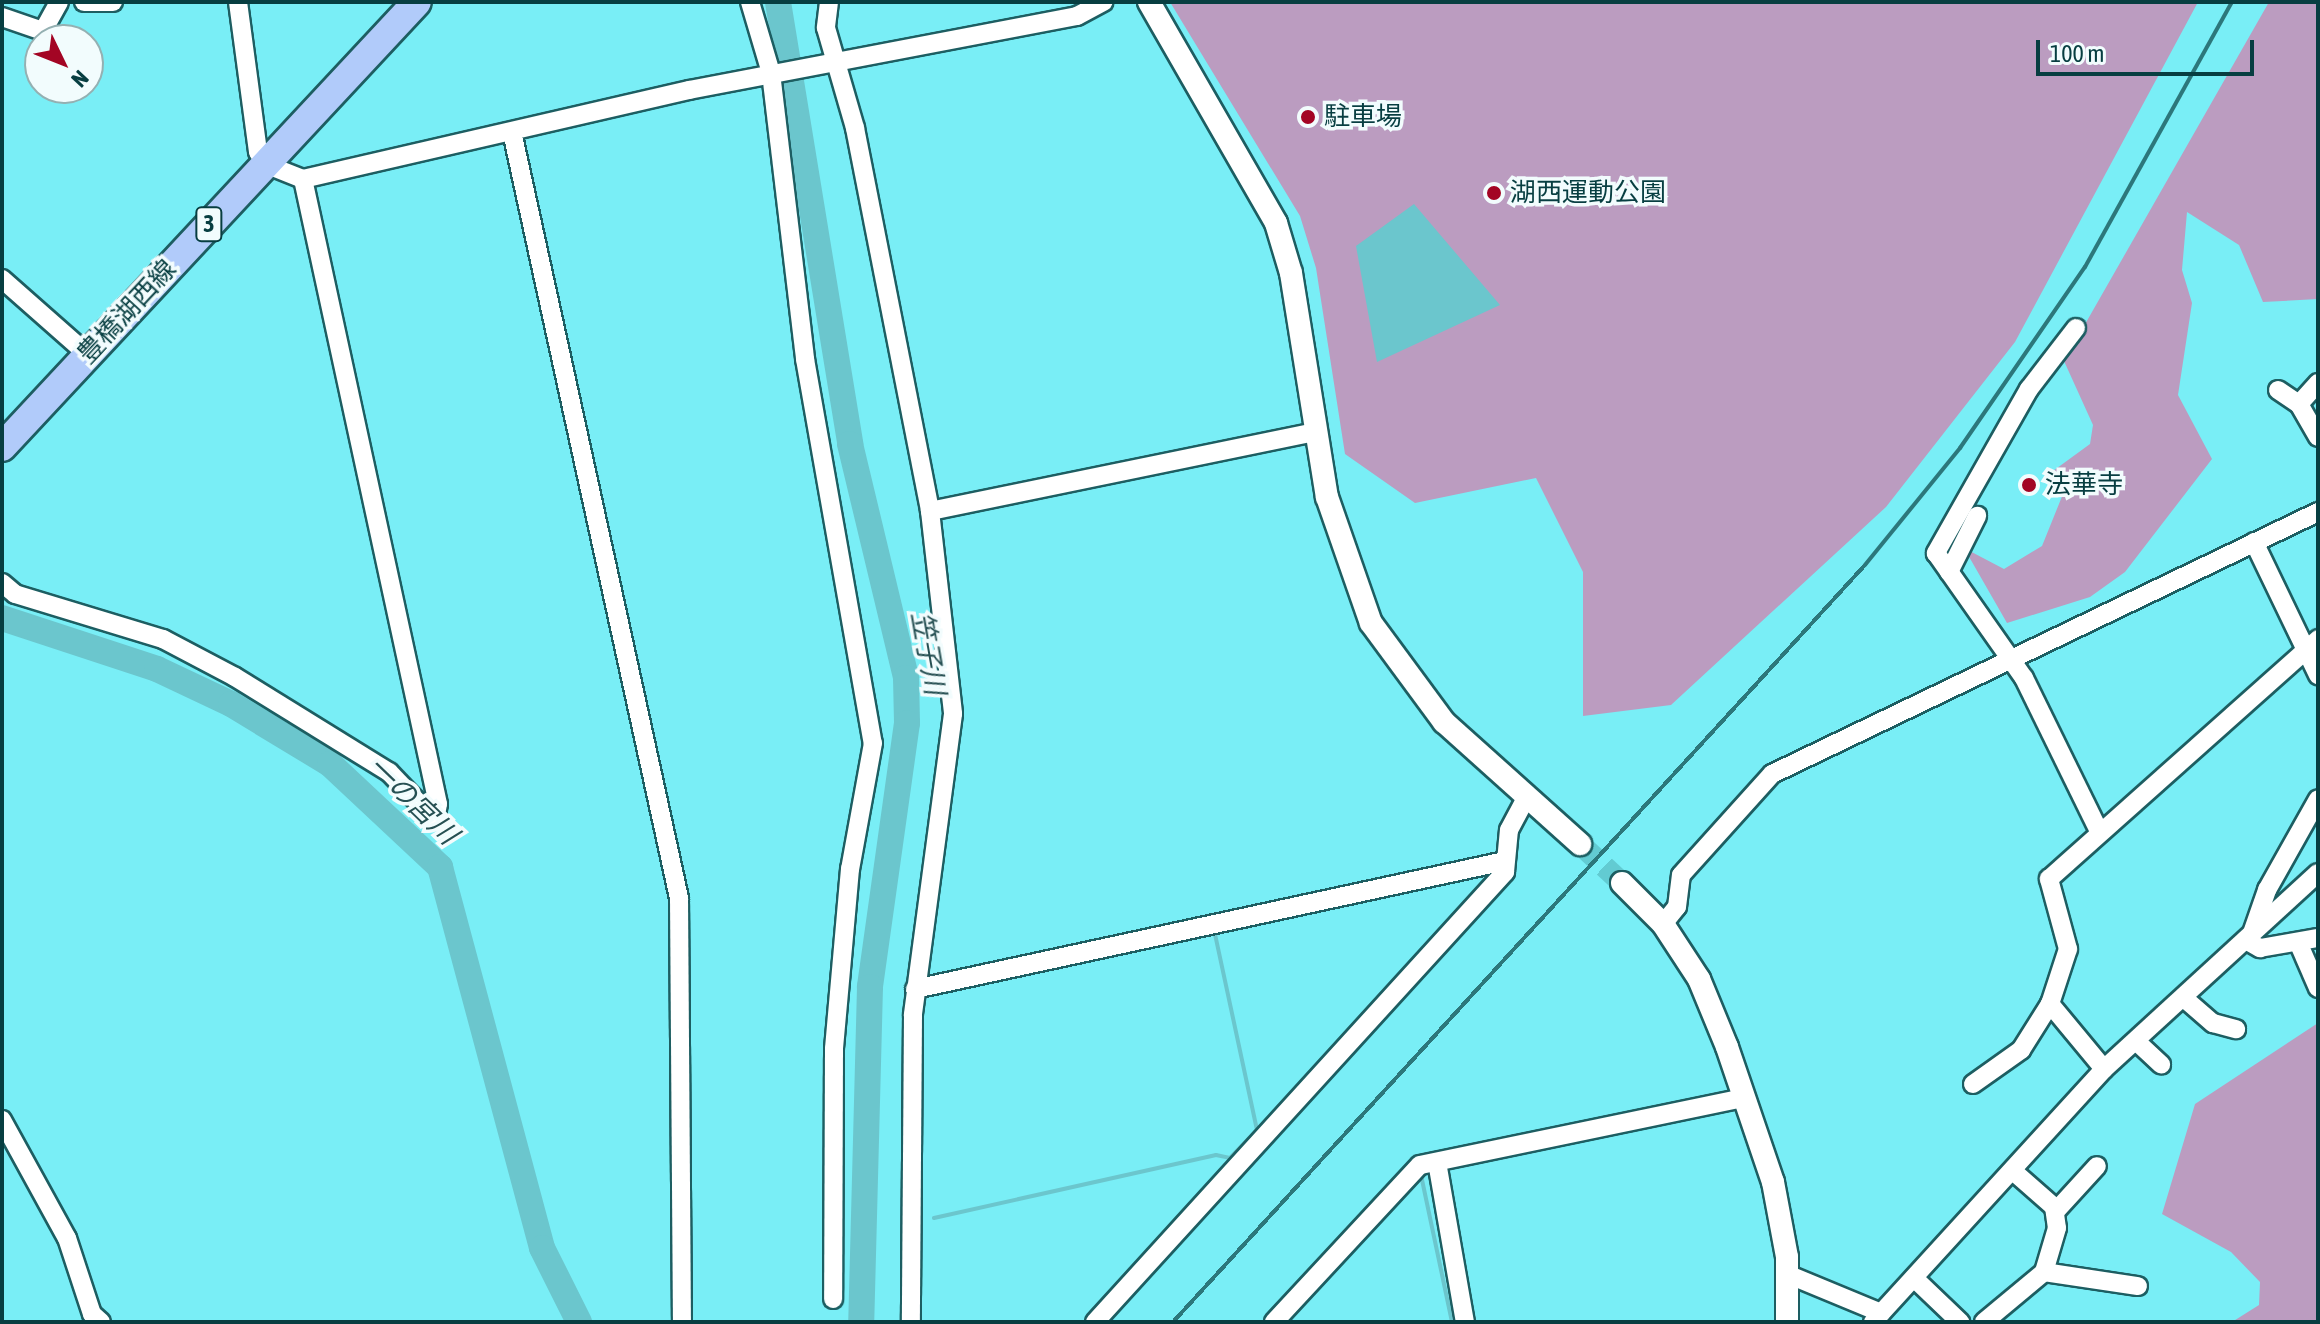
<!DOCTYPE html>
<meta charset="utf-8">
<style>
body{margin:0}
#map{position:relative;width:2320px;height:1324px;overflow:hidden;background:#79eef6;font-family:"Asap Condensed","Noto Sans JP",sans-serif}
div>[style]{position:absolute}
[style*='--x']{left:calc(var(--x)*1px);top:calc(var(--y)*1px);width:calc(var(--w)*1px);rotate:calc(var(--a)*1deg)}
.green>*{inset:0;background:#bb9cc0}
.water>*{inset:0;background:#6bc6cd}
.stream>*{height:4px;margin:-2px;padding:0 2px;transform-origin:2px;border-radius:2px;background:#6bc6cd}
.river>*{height:26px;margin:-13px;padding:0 13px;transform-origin:13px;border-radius:13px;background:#6bc6cd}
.tertiary-tunnel>*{height:22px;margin-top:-11px;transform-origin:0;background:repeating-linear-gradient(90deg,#62cbd2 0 22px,transparent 0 33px)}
.roads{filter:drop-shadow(2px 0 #1d5e62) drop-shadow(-2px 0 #1d5e62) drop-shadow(0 2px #1d5e62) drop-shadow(0 -2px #1d5e62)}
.minor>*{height:18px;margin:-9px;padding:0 9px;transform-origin:9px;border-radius:9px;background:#fff}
.tertiary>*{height:22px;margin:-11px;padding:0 11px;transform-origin:11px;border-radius:11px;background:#fff}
.primary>*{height:28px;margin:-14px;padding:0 14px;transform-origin:14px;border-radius:14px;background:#b1cbfa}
.rail>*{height:4px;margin:-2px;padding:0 2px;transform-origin:2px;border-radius:2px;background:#2c777b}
.dots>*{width:22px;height:22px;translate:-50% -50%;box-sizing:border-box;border:4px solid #f2fcfd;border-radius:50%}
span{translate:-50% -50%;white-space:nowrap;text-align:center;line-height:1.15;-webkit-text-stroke:7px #f2fcfd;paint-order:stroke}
.shield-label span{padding:2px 6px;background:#f2fcfd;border:2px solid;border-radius:6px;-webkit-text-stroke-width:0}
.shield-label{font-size:24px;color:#073e41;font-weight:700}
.poi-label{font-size:26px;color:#073e41}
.left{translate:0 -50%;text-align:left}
.street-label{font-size:26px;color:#073e41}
.water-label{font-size:28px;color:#265053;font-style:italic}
.frame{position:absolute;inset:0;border:4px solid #073e41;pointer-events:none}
.north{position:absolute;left:24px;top:24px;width:80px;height:80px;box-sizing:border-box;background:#f2fcfd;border:2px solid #94b0b2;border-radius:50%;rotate:133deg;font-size:22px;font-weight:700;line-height:32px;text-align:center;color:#073e41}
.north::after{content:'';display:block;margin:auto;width:28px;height:36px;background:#a30524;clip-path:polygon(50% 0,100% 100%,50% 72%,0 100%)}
.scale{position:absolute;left:2036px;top:40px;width:218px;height:36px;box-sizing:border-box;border:4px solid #073e41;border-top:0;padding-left:10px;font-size:24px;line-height:28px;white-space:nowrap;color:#073e41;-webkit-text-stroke:6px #f2fcfd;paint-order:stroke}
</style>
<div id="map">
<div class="green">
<div style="clip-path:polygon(1170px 2px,2198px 2px,2015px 342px,1886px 507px,1671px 705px,1583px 716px,1583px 572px,1536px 478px,1415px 503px,1345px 454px,1316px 268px,1300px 216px)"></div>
<div style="clip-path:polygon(2269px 2px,2318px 2px,2318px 299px,2263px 302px,2239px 245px,2187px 212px,2182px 270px,2192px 303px,2178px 395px,2212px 459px,2125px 572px,2090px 597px,2007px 623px,1964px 548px,2004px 569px,2042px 546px,2063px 494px,2053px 471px,2090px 444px,2093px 425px,2064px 361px)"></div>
<div style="clip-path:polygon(2318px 1023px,2318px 1322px,2232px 1322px,2259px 1305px,2260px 1282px,2231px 1252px,2162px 1214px,2195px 1104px)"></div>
</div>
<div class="water">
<div style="clip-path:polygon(1414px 204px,1500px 305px,1377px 362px,1356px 246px)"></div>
</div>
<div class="stream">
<div style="--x:1421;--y:1175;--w:150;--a:78.1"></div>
<div style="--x:934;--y:1218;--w:289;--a:-12.6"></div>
<div style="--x:1216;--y:1155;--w:14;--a:12"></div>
<div style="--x:1230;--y:1158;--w:39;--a:-46"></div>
<div style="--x:1257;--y:1130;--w:205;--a:-102.1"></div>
</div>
<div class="river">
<div style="--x:778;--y:2;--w:448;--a:80.7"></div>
<div style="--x:850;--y:444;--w:241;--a:76.5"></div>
<div style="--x:906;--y:678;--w:45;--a:88.7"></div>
<div style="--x:907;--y:723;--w:267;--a:98"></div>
<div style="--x:870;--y:987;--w:335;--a:91.5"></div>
<div style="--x:2;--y:618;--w:163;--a:18.2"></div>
<div style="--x:157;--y:669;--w:82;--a:25.3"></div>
<div style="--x:231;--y:704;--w:116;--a:31.2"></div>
<div style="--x:330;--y:764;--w:151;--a:43.1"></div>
<div style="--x:440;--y:867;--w:394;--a:75"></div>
<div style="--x:542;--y:1248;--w:83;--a:63.4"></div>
</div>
<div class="tertiary-tunnel">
<div style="--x:1580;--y:844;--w:57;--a:42.9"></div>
</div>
<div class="roads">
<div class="minor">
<div style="--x:84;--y:2;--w:29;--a:0"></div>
<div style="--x:238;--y:2;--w:151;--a:82.4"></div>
<div style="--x:258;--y:152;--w:14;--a:60"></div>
<div style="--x:265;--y:164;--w:41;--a:21.5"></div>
<div style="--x:303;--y:179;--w:396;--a:-13"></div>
<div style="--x:689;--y:90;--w:395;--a:-10.8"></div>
<div style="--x:1077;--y:16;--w:30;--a:-28"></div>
<div style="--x:750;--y:2;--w:74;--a:73.5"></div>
<div style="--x:771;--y:73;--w:288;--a:83.2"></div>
<div style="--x:805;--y:359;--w:390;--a:80"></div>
<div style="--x:873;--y:743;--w:128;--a:100.3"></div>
<div style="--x:850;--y:869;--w:181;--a:95.1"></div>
<div style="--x:834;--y:1049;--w:250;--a:90.2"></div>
<div style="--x:829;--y:2;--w:26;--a:97"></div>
<div style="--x:826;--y:28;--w:104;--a:73.8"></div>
<div style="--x:855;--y:128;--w:390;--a:78.9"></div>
<div style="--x:930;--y:511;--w:204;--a:83.5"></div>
<div style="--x:953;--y:714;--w:304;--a:97.6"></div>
<div style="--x:913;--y:1015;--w:307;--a:90.4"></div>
<div style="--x:2;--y:17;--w:43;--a:18.9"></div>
<div style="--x:43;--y:31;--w:33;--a:-61"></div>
<div style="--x:512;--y:132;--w:784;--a:77.7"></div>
<div style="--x:679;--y:898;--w:424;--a:89.6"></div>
<div style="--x:303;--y:179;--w:639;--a:77.81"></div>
<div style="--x:438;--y:804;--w:16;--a:101"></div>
<div style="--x:2;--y:279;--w:113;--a:41.4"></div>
<div style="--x:2076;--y:328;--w:77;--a:127.6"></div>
<div style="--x:2029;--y:389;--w:189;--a:119.6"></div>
<div style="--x:1936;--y:553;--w:153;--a:54.9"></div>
<div style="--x:2024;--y:678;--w:170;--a:63.9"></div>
<div style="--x:2318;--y:383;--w:28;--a:132"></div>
<div style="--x:2299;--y:404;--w:38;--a:60"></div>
<div style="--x:2278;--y:390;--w:25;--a:34"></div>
<div style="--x:930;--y:511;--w:394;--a:-11.6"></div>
<div style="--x:2254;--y:542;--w:148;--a:64.3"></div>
<div style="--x:1949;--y:572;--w:63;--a:-63.4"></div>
<div style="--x:2;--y:583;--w:17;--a:40"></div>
<div style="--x:15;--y:594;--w:155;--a:16.9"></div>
<div style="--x:163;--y:639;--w:81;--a:27.8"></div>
<div style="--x:235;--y:677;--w:181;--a:31.7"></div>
<div style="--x:389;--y:772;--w:66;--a:46.2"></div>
<div style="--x:1663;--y:924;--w:22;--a:-51"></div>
<div style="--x:1677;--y:907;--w:32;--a:-83"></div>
<div style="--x:1681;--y:875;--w:136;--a:-48"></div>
<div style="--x:1772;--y:774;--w:606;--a:-25.63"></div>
<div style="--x:2251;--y:936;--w:49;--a:-70.8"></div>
<div style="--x:2267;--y:890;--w:104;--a:-60.7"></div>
<div style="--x:2249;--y:942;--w:13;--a:29"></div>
<div style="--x:2260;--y:948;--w:59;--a:-9.8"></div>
<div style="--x:2298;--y:942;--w:50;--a:66.5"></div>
<div style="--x:915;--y:989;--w:604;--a:-12.24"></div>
<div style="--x:2185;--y:999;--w:37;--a:41"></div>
<div style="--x:2213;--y:1023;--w:24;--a:15"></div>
<div style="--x:2137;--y:1042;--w:33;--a:43"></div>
<div style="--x:2104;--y:1069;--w:85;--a:-129.7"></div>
<div style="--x:2050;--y:1004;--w:58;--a:-71.9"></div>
<div style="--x:2068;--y:949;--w:73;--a:-105.2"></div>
<div style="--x:2049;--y:879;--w:361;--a:-41.7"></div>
<div style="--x:1973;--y:1084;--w:59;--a:-35.3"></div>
<div style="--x:2021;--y:1050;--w:54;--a:-57.8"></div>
<div style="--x:2;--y:1120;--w:135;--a:61.2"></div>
<div style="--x:67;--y:1238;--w:80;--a:71.8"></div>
<div style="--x:92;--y:1314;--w:12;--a:42"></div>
<div style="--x:1437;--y:1162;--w:162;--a:80.1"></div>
<div style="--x:2013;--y:1171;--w:55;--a:41.3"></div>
<div style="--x:2054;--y:1207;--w:21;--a:82"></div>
<div style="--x:2057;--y:1228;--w:46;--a:106.5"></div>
<div style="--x:2044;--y:1272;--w:95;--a:8.5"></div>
<div style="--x:2055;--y:1212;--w:62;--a:-47.6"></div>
<div style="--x:1787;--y:1274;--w:102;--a:22.5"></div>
<div style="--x:1914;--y:1278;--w:64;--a:43.7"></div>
<div style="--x:1095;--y:1322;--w:609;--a:-47.66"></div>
<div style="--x:1505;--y:872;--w:42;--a:-84.6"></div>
<div style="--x:1509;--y:830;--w:38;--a:-62"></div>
<div style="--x:1274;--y:1322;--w:214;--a:-47.1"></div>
<div style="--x:1420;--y:1165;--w:331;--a:-11.7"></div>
<div style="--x:1873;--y:1322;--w:343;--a:-47.6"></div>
<div style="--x:2104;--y:1069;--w:290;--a:-42.5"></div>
<div style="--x:1984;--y:1322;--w:78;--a:-39.8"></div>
</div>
<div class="tertiary">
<div style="--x:1149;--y:2;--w:255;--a:60.1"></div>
<div style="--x:1276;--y:223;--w:52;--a:73.3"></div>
<div style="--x:1291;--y:273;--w:227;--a:80.9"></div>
<div style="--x:1327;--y:497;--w:133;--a:70.8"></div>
<div style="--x:1371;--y:623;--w:123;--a:53.6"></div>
<div style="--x:1444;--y:722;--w:183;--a:41.9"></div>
<div style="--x:1622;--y:883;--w:58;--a:45"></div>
<div style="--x:1663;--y:924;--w:66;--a:56.8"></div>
<div style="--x:1699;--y:979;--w:74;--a:67.6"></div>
<div style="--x:1727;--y:1047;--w:143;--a:71.2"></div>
<div style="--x:1773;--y:1182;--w:76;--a:79.4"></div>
<div style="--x:1787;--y:1257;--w:65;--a:90"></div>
</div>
<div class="primary">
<div style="--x:2;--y:447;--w:608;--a:-47"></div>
</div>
</div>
<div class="rail">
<div style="--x:1173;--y:1322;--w:1026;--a:-47.57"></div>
<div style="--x:1865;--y:565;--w:151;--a:-50.9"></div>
<div style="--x:1960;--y:448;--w:220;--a:-55.4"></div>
<div style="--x:2085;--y:267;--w:303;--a:-61"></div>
</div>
<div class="dots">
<div style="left:1308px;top:117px;background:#a30524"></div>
<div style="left:1494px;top:193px;background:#a30524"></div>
<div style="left:2029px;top:485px;background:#a30524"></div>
</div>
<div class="shield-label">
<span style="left:209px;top:224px">3</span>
</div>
<div class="poi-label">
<span class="left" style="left:1324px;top:117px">駐車場</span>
<span class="left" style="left:1510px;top:193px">湖西運動公園</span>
<span class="left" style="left:2045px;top:485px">法華寺</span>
</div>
<div class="street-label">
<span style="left:127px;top:312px;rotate:-47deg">豊橋湖西線</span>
</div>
<div class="water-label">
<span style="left:929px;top:653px;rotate:80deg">笠子川</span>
<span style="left:413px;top:800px;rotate:44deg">一の宮川</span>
</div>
<div class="frame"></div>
<div class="north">N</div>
<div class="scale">100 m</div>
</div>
